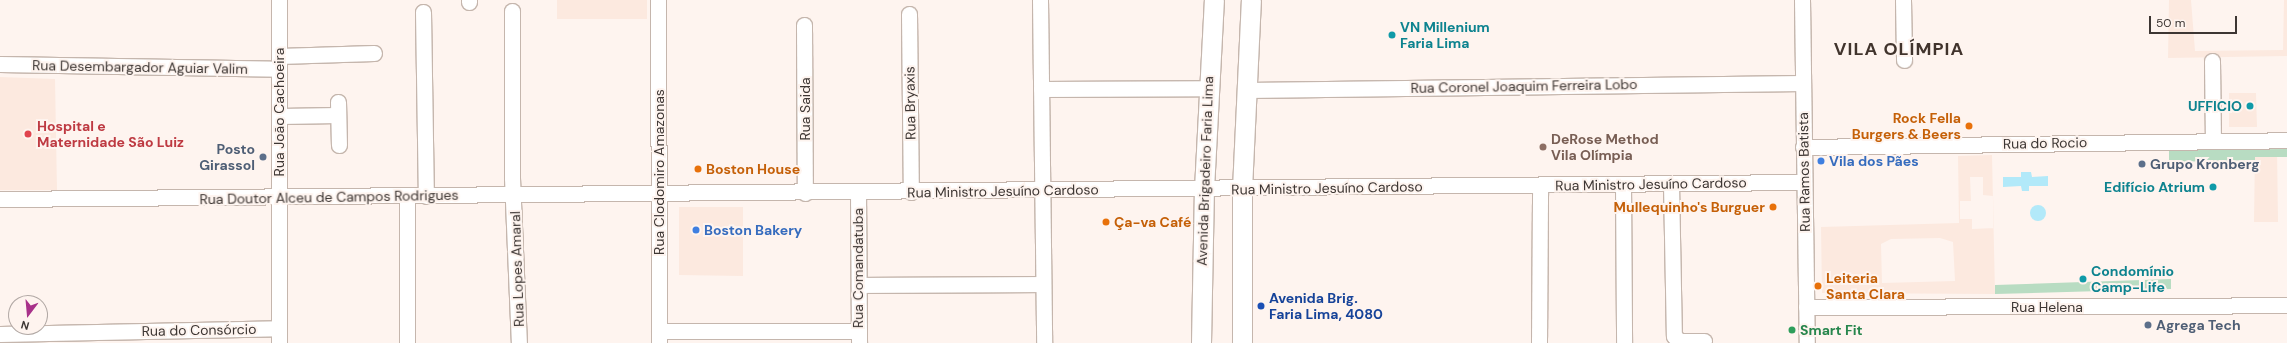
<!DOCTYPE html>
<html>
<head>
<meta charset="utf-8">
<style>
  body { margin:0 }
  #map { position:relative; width:2287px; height:343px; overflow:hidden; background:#fef4ef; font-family:"DM Sans",sans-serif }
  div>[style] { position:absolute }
  .built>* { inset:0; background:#fce9df }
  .green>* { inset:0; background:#b8dcc2 }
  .water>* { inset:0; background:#b2e9f9 }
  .round { border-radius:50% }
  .roads { filter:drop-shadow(1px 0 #c5b6ad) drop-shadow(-1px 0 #c5b6ad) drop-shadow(0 1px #c5b6ad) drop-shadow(0 -1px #c5b6ad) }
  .minor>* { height:15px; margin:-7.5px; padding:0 7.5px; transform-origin:7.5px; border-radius:7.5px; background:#fff }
  .major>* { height:19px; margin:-9.5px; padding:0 9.5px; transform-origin:9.5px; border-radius:9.5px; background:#fff }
  .dots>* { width:11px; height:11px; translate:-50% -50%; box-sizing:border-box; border:2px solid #fef4ef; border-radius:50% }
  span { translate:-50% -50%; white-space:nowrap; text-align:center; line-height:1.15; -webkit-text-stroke:4px #fef4ef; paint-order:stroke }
  .culture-label { font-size:14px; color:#0d838f; font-weight:700 }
  .left { translate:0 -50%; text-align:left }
  .right { translate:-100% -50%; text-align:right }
  .street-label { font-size:14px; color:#3d3633 }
  .food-label { font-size:14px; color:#c56008; font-weight:700 }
  .health-label { font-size:14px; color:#be3a42; font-weight:700 }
  .education-label { font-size:14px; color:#785e54; font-weight:700 }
  .service-label { font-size:14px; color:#4e5e75; font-weight:700 }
  .shop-label { font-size:14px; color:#366cbe; font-weight:700 }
  .transit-label { font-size:14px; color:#164399; font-weight:700 }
  .leisure-label { font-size:14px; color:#27864d; font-weight:700 }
  .district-label { font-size:18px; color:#41342d; font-weight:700; letter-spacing:1px }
  .north { position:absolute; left:8px; top:295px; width:40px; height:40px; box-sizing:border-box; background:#fef4ef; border:1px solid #b1a8a4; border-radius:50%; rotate:196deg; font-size:11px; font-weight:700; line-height:16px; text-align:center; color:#3d3633 }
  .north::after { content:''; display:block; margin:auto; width:14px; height:18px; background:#a8328a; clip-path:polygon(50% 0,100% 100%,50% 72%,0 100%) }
  .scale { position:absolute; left:2149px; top:16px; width:88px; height:18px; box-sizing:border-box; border:2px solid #3d3633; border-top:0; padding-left:5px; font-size:12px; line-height:14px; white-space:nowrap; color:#3d3633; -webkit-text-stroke:3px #fef4ef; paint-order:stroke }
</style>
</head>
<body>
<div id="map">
  <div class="built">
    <div style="clip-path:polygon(557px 0,647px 0,647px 19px,557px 19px)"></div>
    <div style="clip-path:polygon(2169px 0,2191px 0,2195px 51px,2283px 50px,2284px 0,2287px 0,2287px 56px,2168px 58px)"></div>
    <div style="clip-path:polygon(0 77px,55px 79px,57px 190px,0 190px)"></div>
    <div style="clip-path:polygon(2229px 93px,2256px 93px,2257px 127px,2229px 127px)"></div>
    <div style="clip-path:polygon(2277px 149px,2278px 222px,2254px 222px,2255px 150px)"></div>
    <div style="clip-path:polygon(evenodd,1992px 155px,1995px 294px,1822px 293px,1821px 227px,1959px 223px,1958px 156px,1992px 155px,1970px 177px,1983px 177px,1983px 195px,1993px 196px,1994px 228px,1972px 229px,1972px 219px,1960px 219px,1960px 201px,1971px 201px,1970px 177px,1992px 155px,1940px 238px,1953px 242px,1955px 281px,1882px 283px,1881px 244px,1891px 239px,1940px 238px)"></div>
    <div style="clip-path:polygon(679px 207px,743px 207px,743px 276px,679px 275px)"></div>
  </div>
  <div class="green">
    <div style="clip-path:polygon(2287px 149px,2287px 157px,2255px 157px,2255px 160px,2169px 162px,2169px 150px)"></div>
    <div style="clip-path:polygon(2171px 279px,2171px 289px,1995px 294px,1995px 285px)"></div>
  </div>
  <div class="water">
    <div style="clip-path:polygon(2021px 172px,2031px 172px,2032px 177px,2048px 176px,2048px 186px,2029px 186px,2029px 191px,2022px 191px,2021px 186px,2003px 187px,2003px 177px,2021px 177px)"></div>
    <div class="round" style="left:2030px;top:205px;width:16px;height:16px"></div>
  </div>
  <div class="roads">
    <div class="minor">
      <div style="left:279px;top:0;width:343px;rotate:90deg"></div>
      <div style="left:469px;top:0;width:2px;rotate:90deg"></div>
      <div style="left:658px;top:0;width:343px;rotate:89.8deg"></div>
      <div style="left:1040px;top:0;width:343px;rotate:89.3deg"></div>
      <div style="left:1802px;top:0;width:343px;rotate:89.2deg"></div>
      <div style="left:1903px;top:0;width:60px;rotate:89deg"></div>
      <div style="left:512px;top:11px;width:167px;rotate:90deg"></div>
      <div style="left:512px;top:178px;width:165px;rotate:87.6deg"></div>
      <div style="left:423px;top:12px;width:184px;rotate:89.1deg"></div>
      <div style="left:909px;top:14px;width:178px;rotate:89.4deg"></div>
      <div style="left:804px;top:25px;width:168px;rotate:89.7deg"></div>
      <div style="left:279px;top:56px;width:95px;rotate:-1.8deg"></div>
      <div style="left:2212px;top:61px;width:80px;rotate:89.3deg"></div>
      <div style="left:0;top:64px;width:279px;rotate:1deg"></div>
      <div style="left:1041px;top:89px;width:167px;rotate:-0.3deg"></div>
      <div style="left:1246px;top:90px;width:557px;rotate:-0.72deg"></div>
      <div style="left:338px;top:102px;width:43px;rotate:88.7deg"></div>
      <div style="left:280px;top:116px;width:58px;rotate:-1deg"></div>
      <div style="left:1803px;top:147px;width:484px;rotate:-0.8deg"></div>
      <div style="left:1671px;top:184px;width:152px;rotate:88.9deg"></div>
      <div style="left:1674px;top:336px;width:8px;rotate:40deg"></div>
      <div style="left:1680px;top:341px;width:24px"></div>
      <div style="left:1623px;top:185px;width:158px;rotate:89.6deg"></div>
      <div style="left:858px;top:192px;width:151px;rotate:89.6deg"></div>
      <div style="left:407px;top:196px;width:147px;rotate:90deg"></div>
      <div style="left:0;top:199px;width:1804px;rotate:-0.54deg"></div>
      <div style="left:860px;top:285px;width:182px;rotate:-0.3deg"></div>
      <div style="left:1806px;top:307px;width:481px;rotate:-0.2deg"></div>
      <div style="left:659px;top:331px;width:200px"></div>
      <div style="left:0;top:334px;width:279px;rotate:-1.2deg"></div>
      <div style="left:1539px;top:343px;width:158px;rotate:-89.6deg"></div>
    </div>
    <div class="major">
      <div style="left:1201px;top:343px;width:154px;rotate:-88.9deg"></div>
      <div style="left:1204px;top:189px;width:189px;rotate:-87deg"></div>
      <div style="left:1242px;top:343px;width:154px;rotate:-90deg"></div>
      <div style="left:1242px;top:189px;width:189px;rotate:-87.3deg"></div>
    </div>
  </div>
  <div class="dots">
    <div style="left:1392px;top:35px;background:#0f9aa8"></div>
    <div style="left:2250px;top:106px;background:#0f9aa8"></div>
    <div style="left:1969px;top:126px;background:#e8710a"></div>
    <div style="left:28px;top:134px;background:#e0444e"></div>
    <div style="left:1543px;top:147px;background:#8d6e63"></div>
    <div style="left:263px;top:157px;background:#5c6f8a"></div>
    <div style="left:1821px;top:161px;background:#3f7fe0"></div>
    <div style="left:2142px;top:164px;background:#5c6f8a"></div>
    <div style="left:698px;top:169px;background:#e8710a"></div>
    <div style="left:2213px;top:187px;background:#0f9aa8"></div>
    <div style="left:1773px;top:207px;background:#e8710a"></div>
    <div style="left:1106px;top:222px;background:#e8710a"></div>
    <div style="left:696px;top:230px;background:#3f7fe0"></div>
    <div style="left:2083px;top:279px;background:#0f9aa8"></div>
    <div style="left:1818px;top:286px;background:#e8710a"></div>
    <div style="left:1261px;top:306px;background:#1a4fb4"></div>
    <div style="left:2148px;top:325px;background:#5c6f8a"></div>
    <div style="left:1792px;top:330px;background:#2e9e5b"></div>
  </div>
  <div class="culture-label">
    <span class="left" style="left:1400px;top:35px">VN Millenium<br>Faria Lima</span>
    <span class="right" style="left:2242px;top:106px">UFFICIO</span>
    <span class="right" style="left:2205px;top:187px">Edifício Atrium</span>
    <span class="left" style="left:2091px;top:279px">Condomínio<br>Camp-Life</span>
  </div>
  <div class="street-label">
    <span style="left:140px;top:67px;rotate:1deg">Rua Desembargador Aguiar Valim</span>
    <span style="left:1524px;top:86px;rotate:-1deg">Rua Coronel Joaquim Ferreira Lobo</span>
    <span style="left:910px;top:103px;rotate:-91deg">Rua Bryaxis</span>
    <span style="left:805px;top:109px;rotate:-90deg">Rua Saida</span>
    <span style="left:279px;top:112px;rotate:-90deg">Rua João Cachoeira</span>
    <span style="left:2045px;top:143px;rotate:-1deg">Rua do Rocio</span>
    <span style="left:1205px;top:171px;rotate:-88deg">Avenida Brigadeiro Faria Lima</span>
    <span style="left:659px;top:172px;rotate:-90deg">Rua Clodomiro Amazonas</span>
    <span style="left:1804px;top:172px;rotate:-91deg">Rua Ramos Batista</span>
    <span style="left:1651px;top:184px;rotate:-1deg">Rua Ministro Jesuíno Cardoso</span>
    <span style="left:1327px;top:188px;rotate:-1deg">Rua Ministro Jesuíno Cardoso</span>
    <span style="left:1003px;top:191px;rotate:-1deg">Rua Ministro Jesuíno Cardoso</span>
    <span style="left:329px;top:197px;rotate:-1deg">Rua Doutor Alceu de Campos Rodrigues</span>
    <span style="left:858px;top:268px;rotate:-90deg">Rua Comandatuba</span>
    <span style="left:517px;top:269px;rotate:-92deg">Rua Lopes Amaral</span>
    <span style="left:2047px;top:307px">Rua Helena</span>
    <span style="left:199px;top:330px;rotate:-1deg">Rua do Consórcio</span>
  </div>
  <div class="food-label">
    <span class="right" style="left:1961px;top:126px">Rock Fella<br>Burgers &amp; Beers</span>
    <span class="left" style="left:706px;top:169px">Boston House</span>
    <span class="right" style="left:1765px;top:207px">Mullequinho's Burguer</span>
    <span class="left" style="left:1114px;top:222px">Ça-va Café</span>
    <span class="left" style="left:1826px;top:286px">Leiteria<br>Santa Clara</span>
  </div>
  <div class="health-label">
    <span class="left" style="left:37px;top:134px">Hospital e<br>Maternidade São Luiz</span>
  </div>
  <div class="education-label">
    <span class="left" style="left:1551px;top:147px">DeRose Method<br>Vila Olímpia</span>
  </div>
  <div class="service-label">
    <span class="right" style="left:255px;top:157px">Posto<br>Girassol</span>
    <span class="left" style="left:2150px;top:164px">Grupo Kronberg</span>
    <span class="left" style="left:2156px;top:325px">Agrega Tech</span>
  </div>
  <div class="shop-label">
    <span class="left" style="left:1829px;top:161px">Vila dos Pães</span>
    <span class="left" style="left:704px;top:230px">Boston Bakery</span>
  </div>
  <div class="transit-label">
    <span class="left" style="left:1269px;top:306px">Avenida Brig.<br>Faria Lima, 4080</span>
  </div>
  <div class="leisure-label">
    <span class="left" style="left:1800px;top:330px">Smart Fit</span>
  </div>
  <div class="district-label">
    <span style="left:1899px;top:49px">VILA OLÍMPIA</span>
  </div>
  <div class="north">N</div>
  <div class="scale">50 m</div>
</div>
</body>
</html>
